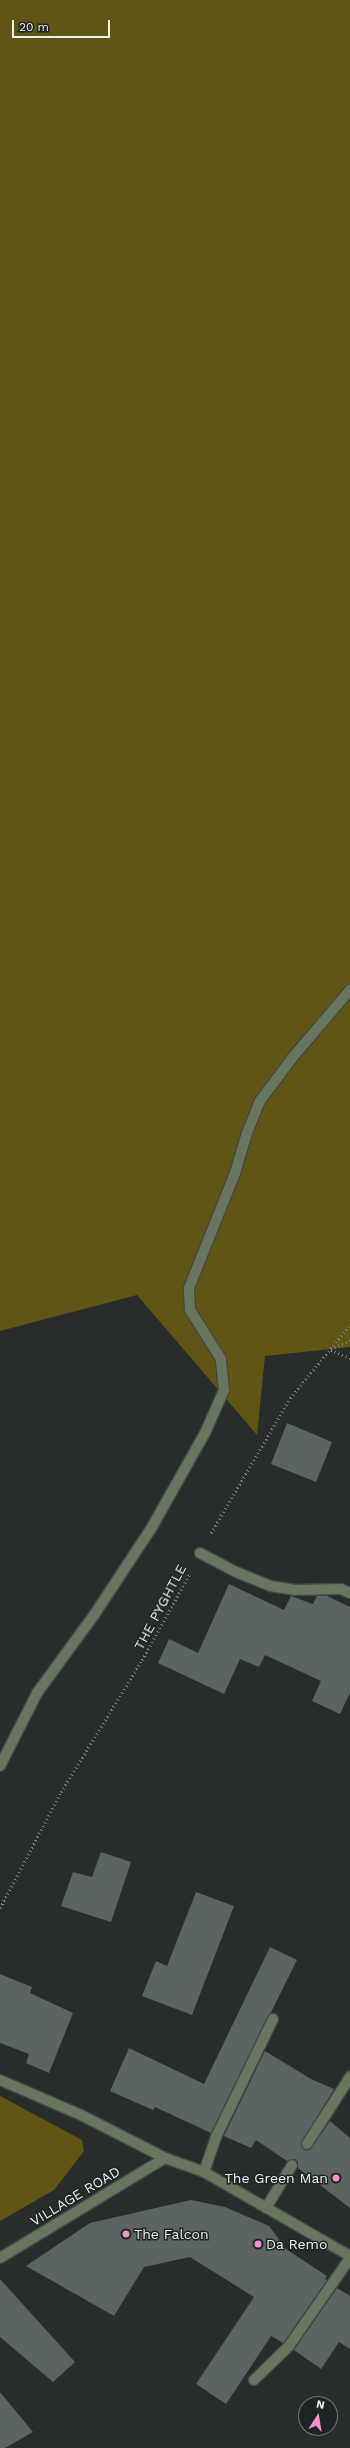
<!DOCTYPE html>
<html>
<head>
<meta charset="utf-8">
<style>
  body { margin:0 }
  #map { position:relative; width:350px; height:2448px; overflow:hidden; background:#282d2b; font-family:"Work Sans",sans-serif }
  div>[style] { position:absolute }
  .green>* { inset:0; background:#615515 }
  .building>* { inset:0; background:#5b6363 }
  .path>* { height:2.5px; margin-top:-1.25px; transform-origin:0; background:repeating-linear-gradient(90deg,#7f8482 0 1px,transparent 0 4px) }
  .roads { filter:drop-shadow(1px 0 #444846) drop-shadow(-1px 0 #444846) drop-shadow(0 1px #444846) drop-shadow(0 -1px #444846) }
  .lane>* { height:10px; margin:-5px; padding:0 5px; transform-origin:5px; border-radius:5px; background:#68765f }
  .street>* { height:10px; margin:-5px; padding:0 5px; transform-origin:5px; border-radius:5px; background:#68765f }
  .dots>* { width:11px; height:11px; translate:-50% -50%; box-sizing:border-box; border:2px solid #1e2421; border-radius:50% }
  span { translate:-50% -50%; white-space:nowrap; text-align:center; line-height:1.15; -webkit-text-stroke:3px #1e2421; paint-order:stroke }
  .street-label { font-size:14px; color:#edf1ef }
  .poi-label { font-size:14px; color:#edf1ef }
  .right { translate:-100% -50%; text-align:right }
  .left { translate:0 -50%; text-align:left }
  .north { position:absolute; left:298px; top:2396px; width:40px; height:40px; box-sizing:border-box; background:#1e2421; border:1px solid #717673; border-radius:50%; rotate:12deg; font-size:11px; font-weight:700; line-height:16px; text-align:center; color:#edf1ef }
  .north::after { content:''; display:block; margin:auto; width:14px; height:18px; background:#f690d1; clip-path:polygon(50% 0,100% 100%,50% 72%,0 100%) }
  .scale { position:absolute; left:12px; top:20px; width:98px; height:18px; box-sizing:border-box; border:2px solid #edf1ef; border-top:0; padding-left:5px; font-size:12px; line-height:14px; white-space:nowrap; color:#edf1ef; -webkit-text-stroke:3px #1e2421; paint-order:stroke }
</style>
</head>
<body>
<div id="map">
  <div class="green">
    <div style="clip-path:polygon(0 0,350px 0,350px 1347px,265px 1356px,257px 1435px,137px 1295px,0 1331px)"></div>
    <div style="clip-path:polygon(0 2096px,82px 2140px,84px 2151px,54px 2190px,0 2221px)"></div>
  </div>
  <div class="building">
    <div style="clip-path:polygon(287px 1423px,332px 1442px,316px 1482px,271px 1464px)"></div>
    <div style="clip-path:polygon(229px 1584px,284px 1610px,291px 1596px,313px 1604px,317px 1596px,327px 1596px,350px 1607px,350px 1693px,340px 1714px,312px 1701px,321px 1681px,265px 1655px,259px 1667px,240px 1659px,224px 1694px,158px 1663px,169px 1639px,198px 1653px)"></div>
    <div style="clip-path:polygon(101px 1852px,131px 1862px,111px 1922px,61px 1906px,73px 1872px,92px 1877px)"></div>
    <div style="clip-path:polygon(196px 1892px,234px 1906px,192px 2015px,142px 1996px,156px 1961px,167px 1966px)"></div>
    <div style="clip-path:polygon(270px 1947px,297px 1960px,211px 2133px,155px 2107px,153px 2110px,110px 2091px,129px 2048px,204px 2084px)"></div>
    <div style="clip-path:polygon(0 1974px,32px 1987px,30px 1993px,73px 2013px,49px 2073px,26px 2063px,29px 2054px,0 2043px)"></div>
    <div style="clip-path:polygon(265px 2051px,311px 2079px,334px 2089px,301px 2144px,304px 2150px,310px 2150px,330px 2121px,350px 2138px,350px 2208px,298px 2168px,298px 2162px,295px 2159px,287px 2161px,256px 2140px,251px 2148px,224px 2136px)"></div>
    <div style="clip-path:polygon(191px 2200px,225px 2207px,269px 2226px,286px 2249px,327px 2276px,325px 2279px,327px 2280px,284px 2342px,283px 2343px,271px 2336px,226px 2404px,196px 2384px,254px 2297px,190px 2257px,144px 2267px,114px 2316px,26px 2266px,90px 2223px)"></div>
    <div style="clip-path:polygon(0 2279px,75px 2362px,53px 2382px,0 2337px)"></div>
    <div style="clip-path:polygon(337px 2288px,350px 2296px,350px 2349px,339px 2342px,321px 2369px,294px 2350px)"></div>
    <div style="clip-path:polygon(0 2392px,33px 2432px,5px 2448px,0 2448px)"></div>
  </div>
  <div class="path">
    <div style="left:331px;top:1349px;width:21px;rotate:-25deg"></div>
    <div style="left:331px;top:1350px;width:21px;rotate:23deg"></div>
    <div style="left:211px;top:1533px;width:156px;rotate:-59.7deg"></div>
    <div style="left:290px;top:1398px;width:94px;rotate:-50.6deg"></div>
    <div style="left:0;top:1908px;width:131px;rotate:-62.3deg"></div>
    <div style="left:61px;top:1792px;width:155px;rotate:-58.5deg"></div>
    <div style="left:142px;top:1660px;width:99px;rotate:-61.1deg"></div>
  </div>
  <div class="roads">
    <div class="lane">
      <div style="left:200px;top:1553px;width:41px;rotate:27.8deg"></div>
      <div style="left:236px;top:1572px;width:37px;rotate:22deg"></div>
      <div style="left:270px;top:1586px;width:24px;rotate:9deg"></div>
      <div style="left:294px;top:1590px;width:47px;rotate:-1.2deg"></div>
      <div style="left:341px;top:1589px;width:10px;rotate:24deg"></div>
      <div style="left:0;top:1766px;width:82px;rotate:-63.1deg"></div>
      <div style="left:37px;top:1693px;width:97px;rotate:-53.8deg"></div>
      <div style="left:94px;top:1615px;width:105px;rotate:-56.6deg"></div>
      <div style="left:152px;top:1527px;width:110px;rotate:-60.6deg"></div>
      <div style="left:206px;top:1431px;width:45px;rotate:-66.3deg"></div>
      <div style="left:224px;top:1390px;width:31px;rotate:-96deg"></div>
      <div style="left:221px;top:1359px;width:58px;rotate:-122.3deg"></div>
      <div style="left:190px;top:1310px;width:22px;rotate:-93deg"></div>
      <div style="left:189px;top:1288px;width:124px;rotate:-68.2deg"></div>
      <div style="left:235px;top:1173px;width:42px;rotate:-73.3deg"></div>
      <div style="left:247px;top:1133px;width:35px;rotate:-68deg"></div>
      <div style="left:260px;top:1101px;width:55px;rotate:-53.1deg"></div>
      <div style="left:293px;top:1057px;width:88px;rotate:-49.6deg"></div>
      <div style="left:307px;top:2144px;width:80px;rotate:-57.3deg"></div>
      <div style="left:204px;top:2172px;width:37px;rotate:-71deg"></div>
      <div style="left:216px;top:2137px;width:131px;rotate:-64.2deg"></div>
      <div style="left:266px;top:2208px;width:50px;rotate:-58.8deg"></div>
      <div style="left:254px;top:2380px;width:49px;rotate:-44.2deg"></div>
      <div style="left:289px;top:2346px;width:107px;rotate:-55.3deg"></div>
    </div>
    <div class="street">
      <div style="left:0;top:2080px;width:88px;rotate:23.4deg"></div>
      <div style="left:81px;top:2115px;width:94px;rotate:27.1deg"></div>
      <div style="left:165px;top:2158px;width:41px;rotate:19.7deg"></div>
      <div style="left:204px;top:2172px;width:168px;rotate:29.9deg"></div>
      <div style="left:0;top:2258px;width:193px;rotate:-31.2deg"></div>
    </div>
  </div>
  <div class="dots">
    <div style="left:336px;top:2178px;background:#f690d1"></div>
    <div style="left:126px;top:2234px;background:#f690d1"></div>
    <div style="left:258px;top:2244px;background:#f690d1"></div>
  </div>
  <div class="street-label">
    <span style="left:160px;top:1607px;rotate:-62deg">THE PYGHTLE</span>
    <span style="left:75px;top:2196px;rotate:-31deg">VILLAGE ROAD</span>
  </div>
  <div class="poi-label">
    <span class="right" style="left:328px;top:2178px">The Green Man</span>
    <span class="left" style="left:134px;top:2234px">The Falcon</span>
    <span class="left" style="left:266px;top:2244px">Da Remo</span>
  </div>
  <div class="north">N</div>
  <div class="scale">20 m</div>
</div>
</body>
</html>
